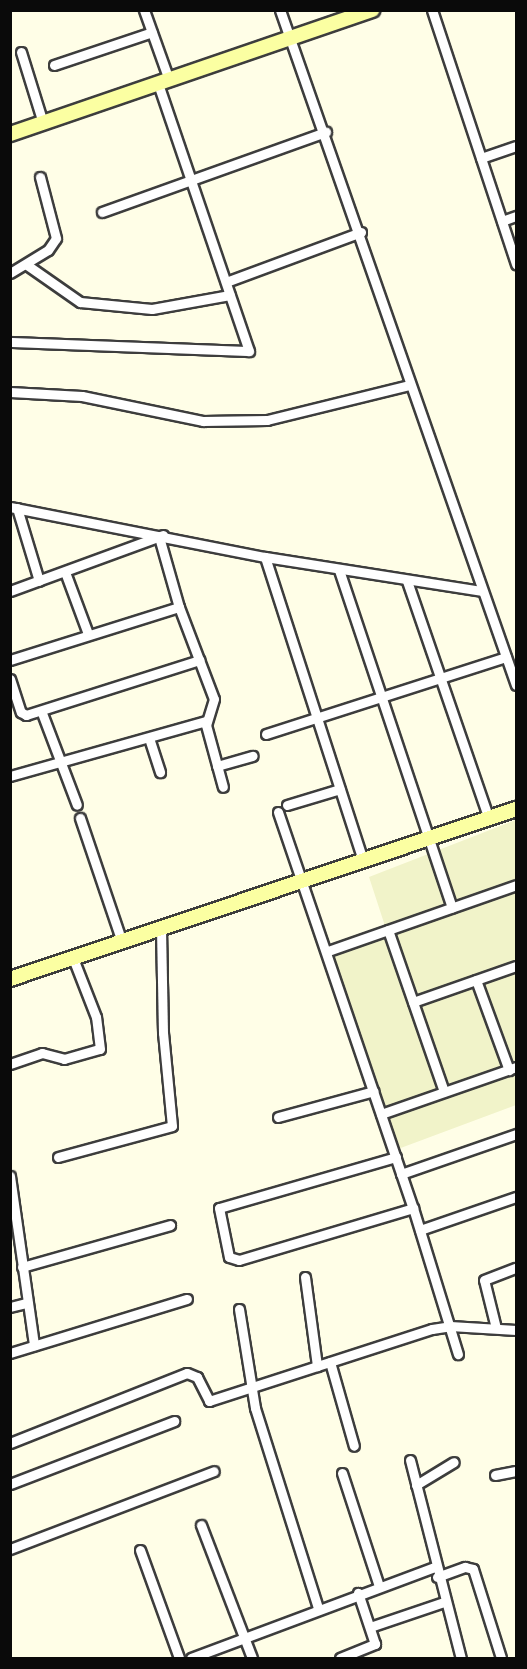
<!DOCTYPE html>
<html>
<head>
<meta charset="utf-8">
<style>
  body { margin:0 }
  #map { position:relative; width:527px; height:1669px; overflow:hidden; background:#fffee7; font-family:Georgia,serif }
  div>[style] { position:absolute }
  .farmland>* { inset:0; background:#f1f3c9 }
  .roads { filter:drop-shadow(2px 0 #3d3d3d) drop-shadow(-2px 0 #3d3d3d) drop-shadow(0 2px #3d3d3d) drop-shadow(0 -2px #3d3d3d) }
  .street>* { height:9px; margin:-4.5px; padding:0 4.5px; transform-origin:4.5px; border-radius:4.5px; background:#fff }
  .secondary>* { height:14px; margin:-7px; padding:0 7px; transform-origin:7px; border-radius:7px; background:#fbffa2 }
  span { translate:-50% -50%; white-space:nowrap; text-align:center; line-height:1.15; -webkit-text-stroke:6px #fff; paint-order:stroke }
  .frame { position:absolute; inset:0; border:12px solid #0a0a0a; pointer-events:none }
</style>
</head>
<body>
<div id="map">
  <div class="farmland">
    <div style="clip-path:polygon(516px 820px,516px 1105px,398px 1149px,326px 950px,385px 926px,369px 877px)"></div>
  </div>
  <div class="roads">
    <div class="street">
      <div style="left:144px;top:10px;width:74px;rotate:70.3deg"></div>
      <div style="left:280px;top:10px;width:715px;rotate:70.73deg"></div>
      <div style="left:432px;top:10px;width:268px;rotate:71.7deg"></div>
      <div style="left:21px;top:52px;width:74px;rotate:72.8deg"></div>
      <div style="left:54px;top:65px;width:103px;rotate:-18.6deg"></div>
      <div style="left:481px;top:158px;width:37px;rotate:-19deg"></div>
      <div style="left:102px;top:212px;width:238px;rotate:-19.7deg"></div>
      <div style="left:502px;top:221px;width:15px;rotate:-20deg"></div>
      <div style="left:27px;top:265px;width:65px;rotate:34.9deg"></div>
      <div style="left:80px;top:302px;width:72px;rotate:5.6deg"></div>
      <div style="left:152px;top:309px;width:79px;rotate:-10.2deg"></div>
      <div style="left:10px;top:273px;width:44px;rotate:-31.2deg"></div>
      <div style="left:48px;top:250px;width:14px;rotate:-56deg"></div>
      <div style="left:56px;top:238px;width:63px;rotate:-104.7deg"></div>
      <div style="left:226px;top:282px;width:144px;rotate:-20.3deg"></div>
      <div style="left:10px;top:342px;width:239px;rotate:2.2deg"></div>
      <div style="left:249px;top:351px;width:282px;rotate:-108.8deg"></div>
      <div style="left:10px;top:392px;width:72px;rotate:3.2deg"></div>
      <div style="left:82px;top:396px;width:124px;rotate:11.7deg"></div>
      <div style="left:203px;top:421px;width:64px;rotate:-0.9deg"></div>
      <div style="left:267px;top:420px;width:147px;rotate:-13.8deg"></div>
      <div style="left:10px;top:507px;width:260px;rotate:11.1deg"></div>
      <div style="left:265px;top:557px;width:219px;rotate:8.9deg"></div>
      <div style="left:17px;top:508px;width:76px;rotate:73.2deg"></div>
      <div style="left:159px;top:537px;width:73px;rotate:74.1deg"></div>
      <div style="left:179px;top:607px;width:98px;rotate:69.2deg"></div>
      <div style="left:214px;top:699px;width:27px;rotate:107deg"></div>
      <div style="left:206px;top:725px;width:64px;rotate:74.7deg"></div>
      <div style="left:265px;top:557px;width:319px;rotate:72.1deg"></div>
      <div style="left:339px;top:570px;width:356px;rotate:71.5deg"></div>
      <div style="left:65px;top:572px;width:66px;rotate:69.6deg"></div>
      <div style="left:407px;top:581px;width:252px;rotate:71deg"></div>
      <div style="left:10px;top:591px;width:163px;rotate:-20.1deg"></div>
      <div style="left:10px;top:660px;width:177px;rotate:-17.4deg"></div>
      <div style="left:10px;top:679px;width:35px;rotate:72deg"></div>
      <div style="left:21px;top:712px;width:6px;rotate:31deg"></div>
      <div style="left:26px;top:715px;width:182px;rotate:-17.6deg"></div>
      <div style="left:42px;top:713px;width:98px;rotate:69.2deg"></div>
      <div style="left:266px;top:734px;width:252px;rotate:-17.8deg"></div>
      <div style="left:149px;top:738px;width:36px;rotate:72deg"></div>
      <div style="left:217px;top:766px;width:37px;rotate:-16deg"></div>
      <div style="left:10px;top:776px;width:204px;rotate:-15.7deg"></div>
      <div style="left:287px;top:805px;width:55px;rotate:-16.8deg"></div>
      <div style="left:278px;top:812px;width:418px;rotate:71.2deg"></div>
      <div style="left:413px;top:1208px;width:153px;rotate:72.9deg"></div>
      <div style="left:80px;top:818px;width:131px;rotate:71.3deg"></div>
      <div style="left:388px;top:930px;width:171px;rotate:70.9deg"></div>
      <div style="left:328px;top:951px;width:199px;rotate:-19.3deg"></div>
      <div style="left:476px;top:980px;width:96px;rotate:69.9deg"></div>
      <div style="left:413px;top:1002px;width:109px;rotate:-19.3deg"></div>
      <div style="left:10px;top:1064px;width:34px;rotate:-19deg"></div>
      <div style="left:42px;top:1053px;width:23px;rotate:15deg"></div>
      <div style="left:64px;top:1059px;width:37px;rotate:-16deg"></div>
      <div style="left:100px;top:1049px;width:32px;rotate:-97deg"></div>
      <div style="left:96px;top:1017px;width:63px;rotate:-111.3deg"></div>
      <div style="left:381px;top:1114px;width:143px;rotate:-19.2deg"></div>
      <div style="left:278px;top:1117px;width:99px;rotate:-15.2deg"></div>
      <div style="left:58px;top:1157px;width:118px;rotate:-15.2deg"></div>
      <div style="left:172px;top:1126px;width:93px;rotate:-95.5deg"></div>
      <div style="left:163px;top:1033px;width:105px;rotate:-91.1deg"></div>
      <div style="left:396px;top:1157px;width:184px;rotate:163.9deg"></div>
      <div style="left:219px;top:1208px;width:50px;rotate:78.5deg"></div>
      <div style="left:229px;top:1257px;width:10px;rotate:17deg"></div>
      <div style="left:239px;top:1260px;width:182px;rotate:-16.6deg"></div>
      <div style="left:401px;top:1174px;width:122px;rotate:-19.2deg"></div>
      <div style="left:10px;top:1176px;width:171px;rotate:81.9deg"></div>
      <div style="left:420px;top:1230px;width:102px;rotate:-19deg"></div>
      <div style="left:22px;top:1267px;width:154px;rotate:-15.8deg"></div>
      <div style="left:305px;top:1277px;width:90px;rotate:82.3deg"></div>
      <div style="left:10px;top:1307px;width:16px;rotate:-14deg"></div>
      <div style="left:239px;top:1309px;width:100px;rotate:80.8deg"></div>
      <div style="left:255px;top:1408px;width:210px;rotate:72.5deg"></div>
      <div style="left:496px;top:1328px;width:49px;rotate:-104deg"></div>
      <div style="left:484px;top:1280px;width:34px;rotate:-21deg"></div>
      <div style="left:10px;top:1353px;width:185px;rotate:-17deg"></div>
      <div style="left:330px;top:1362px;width:87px;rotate:74.1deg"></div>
      <div style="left:10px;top:1443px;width:190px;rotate:-21.6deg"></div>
      <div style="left:187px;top:1373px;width:11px;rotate:22deg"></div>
      <div style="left:197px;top:1377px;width:27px;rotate:63deg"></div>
      <div style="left:209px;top:1401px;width:234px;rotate:-17.9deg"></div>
      <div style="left:432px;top:1329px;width:18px;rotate:-9deg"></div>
      <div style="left:450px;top:1326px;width:66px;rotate:3.5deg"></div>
      <div style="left:410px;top:1460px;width:204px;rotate:75.6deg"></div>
      <div style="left:342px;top:1473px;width:119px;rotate:71.9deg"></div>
      <div style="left:495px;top:1475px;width:21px;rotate:-11deg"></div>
      <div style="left:10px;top:1484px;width:176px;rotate:-21deg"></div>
      <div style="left:416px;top:1485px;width:44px;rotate:-31.2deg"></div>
      <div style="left:201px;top:1525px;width:142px;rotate:69deg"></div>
      <div style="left:10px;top:1549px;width:218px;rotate:-20.9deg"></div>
      <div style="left:140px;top:1550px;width:115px;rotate:70.1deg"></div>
      <div style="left:437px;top:1577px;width:30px;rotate:-20deg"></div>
      <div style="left:465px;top:1567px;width:8px;rotate:14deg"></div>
      <div style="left:473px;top:1569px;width:93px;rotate:72.5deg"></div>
      <div style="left:370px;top:1627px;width:78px;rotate:-18.7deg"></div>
      <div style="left:191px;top:1658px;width:260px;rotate:-20.5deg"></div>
      <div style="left:340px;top:1658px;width:38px;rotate:-22deg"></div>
      <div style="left:375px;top:1644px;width:54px;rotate:-108.4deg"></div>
    </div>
    <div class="secondary">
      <div style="left:10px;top:134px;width:383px;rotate:-18.9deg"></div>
      <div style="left:10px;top:979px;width:534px;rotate:-18.57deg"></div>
    </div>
  </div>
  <div class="frame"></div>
</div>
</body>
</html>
